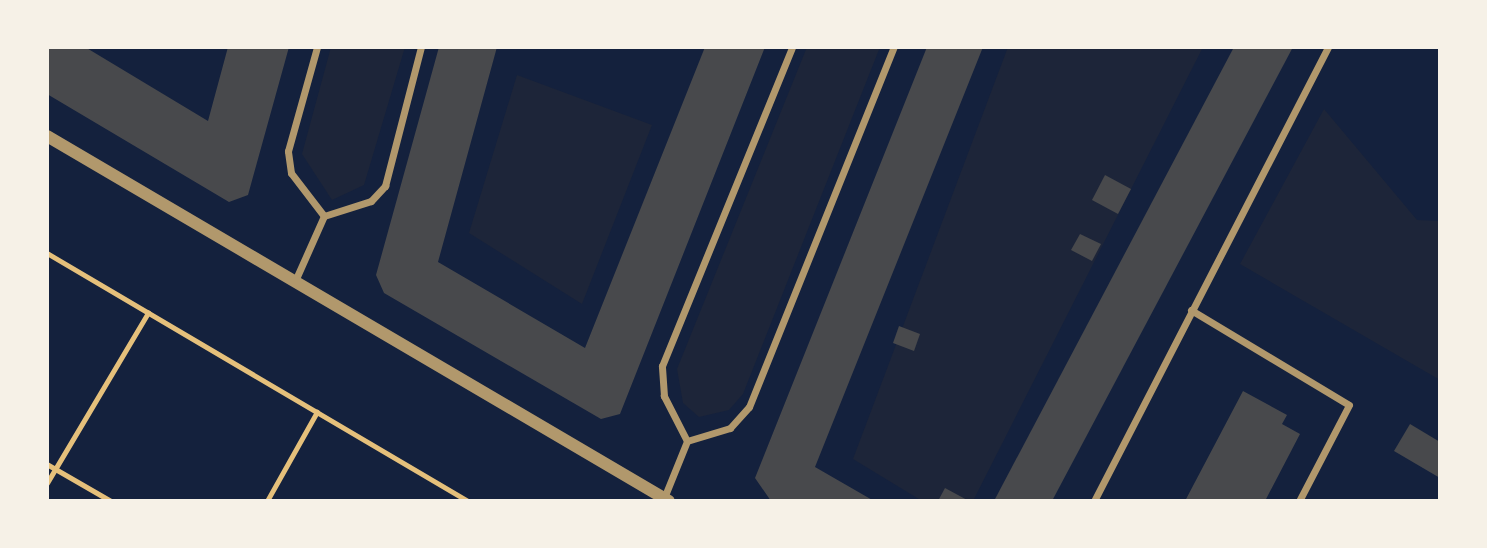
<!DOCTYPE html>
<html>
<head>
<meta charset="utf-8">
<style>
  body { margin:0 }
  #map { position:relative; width:1487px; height:548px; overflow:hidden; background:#14213d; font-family:Barlow,sans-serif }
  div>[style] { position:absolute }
  .green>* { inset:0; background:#1d2539 }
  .building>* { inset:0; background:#48494c }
  .path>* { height:4.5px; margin:-2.25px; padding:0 2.25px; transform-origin:2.25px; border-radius:2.25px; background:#e5c07b }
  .minor>* { height:7px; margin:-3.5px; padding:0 3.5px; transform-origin:3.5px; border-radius:3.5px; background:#b1986c }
  .tertiary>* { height:12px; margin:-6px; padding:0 6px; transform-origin:6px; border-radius:6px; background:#b1986c }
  span { translate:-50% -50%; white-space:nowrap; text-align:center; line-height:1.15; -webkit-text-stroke:6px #f6f1e7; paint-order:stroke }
  .frame { position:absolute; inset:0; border:49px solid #f6f1e7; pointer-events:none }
</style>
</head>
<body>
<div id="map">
  <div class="green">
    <div style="clip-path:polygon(331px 47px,405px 47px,364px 185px,332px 200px,302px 154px)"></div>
    <div style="clip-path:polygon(807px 47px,880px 47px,743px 394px,729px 410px,699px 417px,683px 403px,677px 369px)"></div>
    <div style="clip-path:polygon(1008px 47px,1203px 47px,973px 501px,922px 501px,853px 459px)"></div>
    <div style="clip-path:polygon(517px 75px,652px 125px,582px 304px,469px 233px)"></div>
    <div style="clip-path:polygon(1324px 109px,1417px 220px,1440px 221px,1440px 380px,1240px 264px)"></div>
  </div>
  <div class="building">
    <div style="clip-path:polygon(47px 47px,85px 47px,208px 121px,228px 47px,289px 47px,248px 195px,229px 202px,47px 94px)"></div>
    <div style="clip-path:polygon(439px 47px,497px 47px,438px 262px,585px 348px,705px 47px,765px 47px,620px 414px,601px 419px,384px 293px,376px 275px)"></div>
    <div style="clip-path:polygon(927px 47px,983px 47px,815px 467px,874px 501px,771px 501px,755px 478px)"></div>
    <div style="clip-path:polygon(1234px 47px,1293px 47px,1052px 501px,994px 501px)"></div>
    <div style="clip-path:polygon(1105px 175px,1131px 189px,1118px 214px,1092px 200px)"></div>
    <div style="clip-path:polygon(1080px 234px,1101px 244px,1092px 261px,1071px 250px)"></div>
    <div style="clip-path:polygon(899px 326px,920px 334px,914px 351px,893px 343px)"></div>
    <div style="clip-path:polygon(1243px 391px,1287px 415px,1282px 424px,1300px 434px,1265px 501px,1185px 501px)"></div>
    <div style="clip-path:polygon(1410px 424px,1440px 442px,1440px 478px,1394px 451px)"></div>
    <div style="clip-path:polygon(945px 488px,969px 501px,938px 501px)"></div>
  </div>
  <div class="path">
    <div style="left:47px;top:253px;width:489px;rotate:30.5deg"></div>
    <div style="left:47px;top:464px;width:74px;rotate:30deg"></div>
    <div style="left:47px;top:483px;width:198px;rotate:-59.3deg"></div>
    <div style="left:267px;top:501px;width:102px;rotate:-60.7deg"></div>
  </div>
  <div class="minor">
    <div style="left:324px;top:216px;width:49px;rotate:-17.7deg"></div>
    <div style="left:371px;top:201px;width:21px;rotate:-47deg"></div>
    <div style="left:385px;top:186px;width:144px;rotate:-75.5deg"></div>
    <div style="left:295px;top:281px;width:71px;rotate:-66deg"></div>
    <div style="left:324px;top:216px;width:54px;rotate:-127.5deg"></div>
    <div style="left:291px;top:173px;width:22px;rotate:-98deg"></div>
    <div style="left:288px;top:151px;width:108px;rotate:-74.4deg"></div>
    <div style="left:1191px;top:310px;width:184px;rotate:31deg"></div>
    <div style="left:1349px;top:405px;width:108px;rotate:117.5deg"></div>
    <div style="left:687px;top:441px;width:45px;rotate:-16.8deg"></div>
    <div style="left:730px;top:428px;width:28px;rotate:-48deg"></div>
    <div style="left:749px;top:407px;width:388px;rotate:-68.1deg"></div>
    <div style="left:664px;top:498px;width:61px;rotate:-68deg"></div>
    <div style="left:687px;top:441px;width:51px;rotate:-117.1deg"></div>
    <div style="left:664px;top:396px;width:30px;rotate:-94deg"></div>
    <div style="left:662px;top:366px;width:344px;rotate:-67.8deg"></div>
    <div style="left:1094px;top:501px;width:511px;rotate:-62.73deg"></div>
  </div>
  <div class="tertiary">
    <div style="left:47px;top:136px;width:721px;rotate:30.41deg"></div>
  </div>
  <div class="frame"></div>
</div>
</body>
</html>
